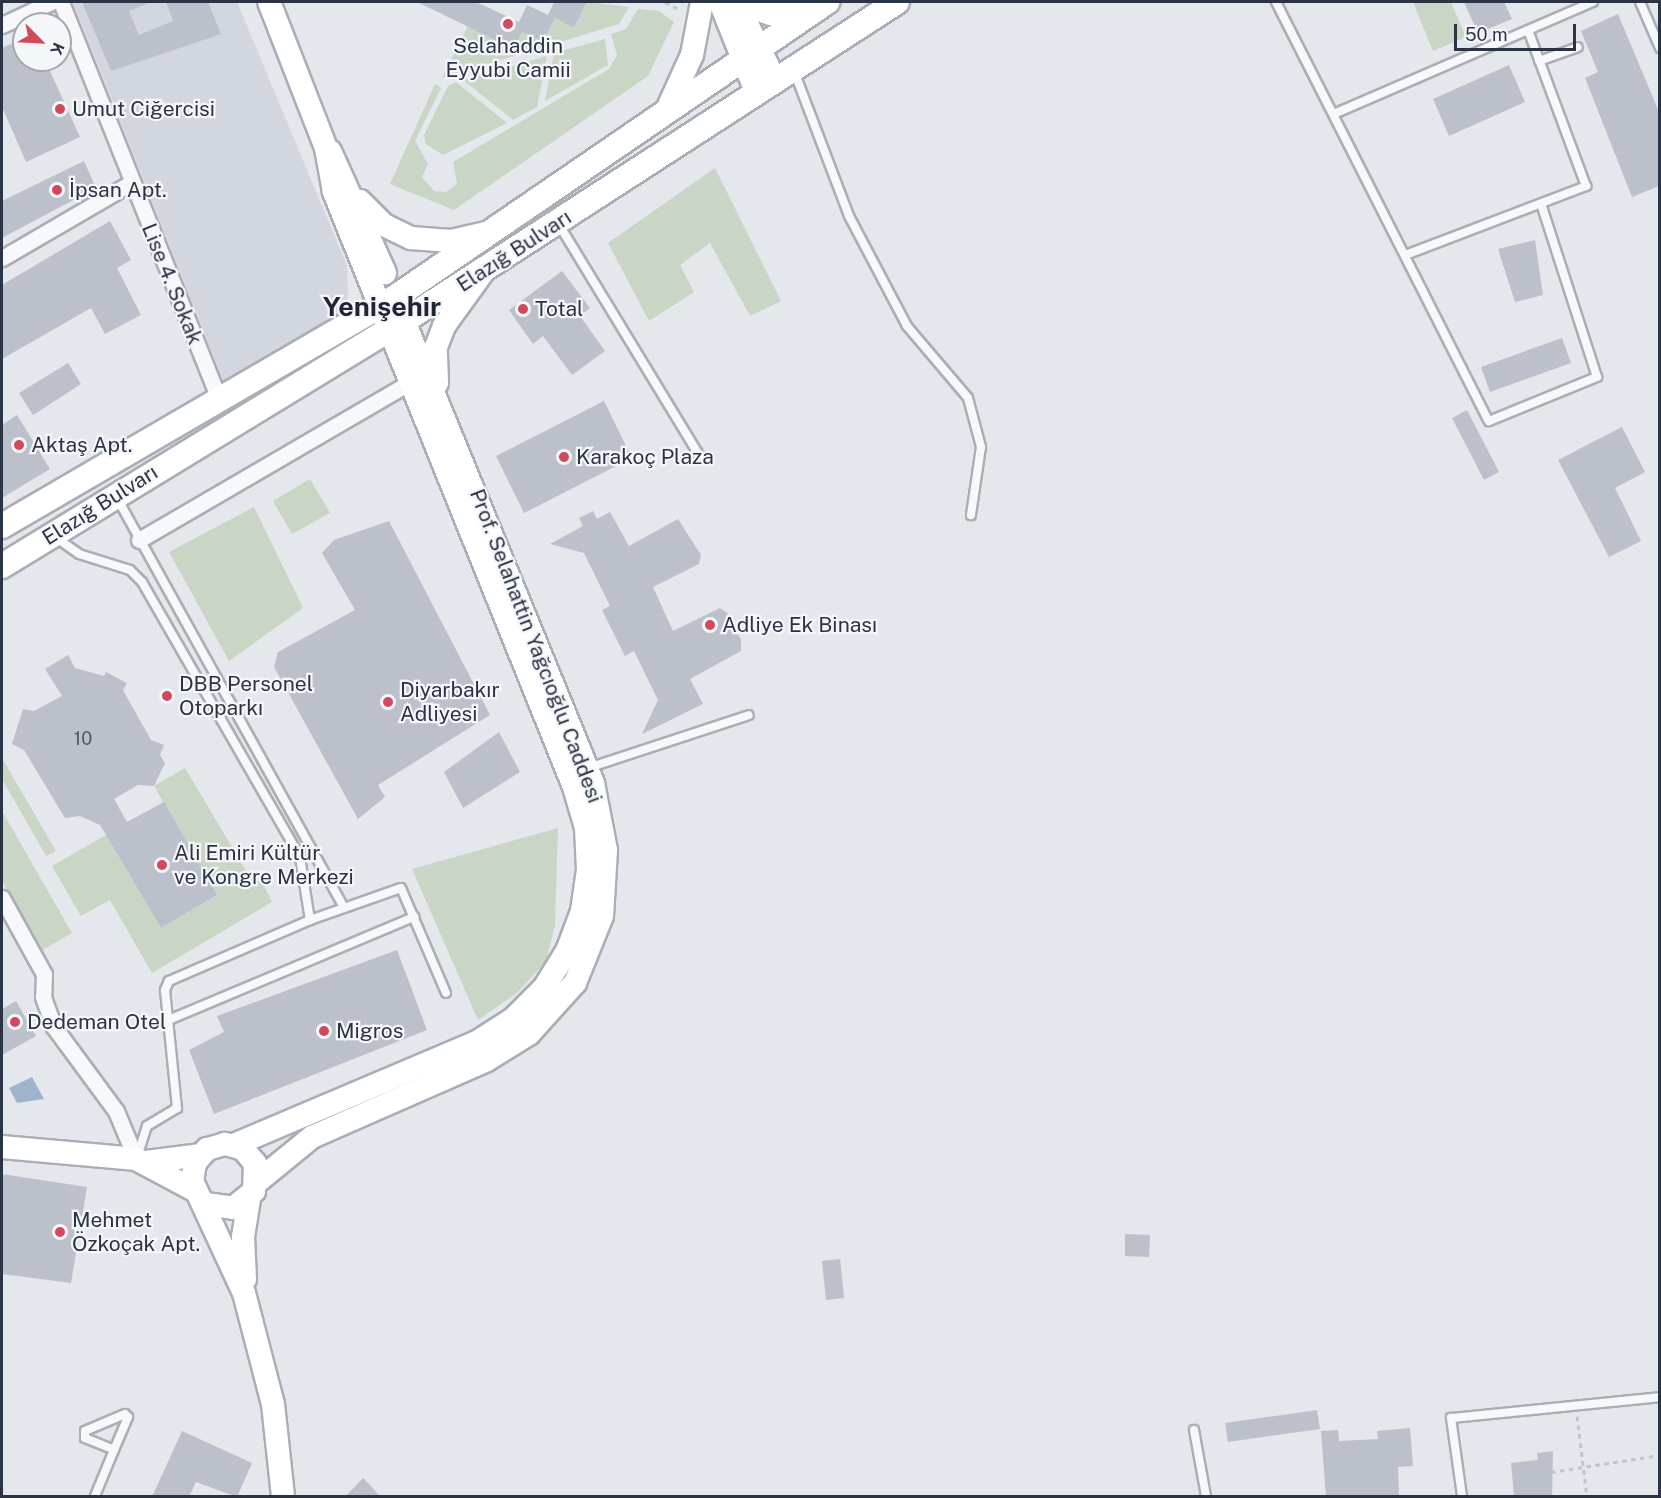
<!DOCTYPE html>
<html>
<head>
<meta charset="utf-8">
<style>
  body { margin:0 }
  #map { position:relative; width:1661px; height:1498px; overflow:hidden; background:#e4e7ec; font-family:"Public Sans",sans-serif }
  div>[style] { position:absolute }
  .built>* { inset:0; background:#d2d6de }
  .green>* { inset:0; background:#c9d6c5 }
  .water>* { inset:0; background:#9fb4cc }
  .building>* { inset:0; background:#bbc0ca }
  .path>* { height:3px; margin-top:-1.5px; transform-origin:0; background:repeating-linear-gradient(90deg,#c2c5cb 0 4.5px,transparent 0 9px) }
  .roads { filter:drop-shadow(2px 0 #a9aeb7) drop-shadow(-2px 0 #a9aeb7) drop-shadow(0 2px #a9aeb7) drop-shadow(0 -2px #a9aeb7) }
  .lane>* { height:8px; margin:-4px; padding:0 4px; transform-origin:4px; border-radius:4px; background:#f7f8fa }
  .street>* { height:15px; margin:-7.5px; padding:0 7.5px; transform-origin:7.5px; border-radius:7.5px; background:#f7f8fa }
  .secondary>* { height:22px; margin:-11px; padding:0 11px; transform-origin:11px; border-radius:11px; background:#fff }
  .primary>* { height:24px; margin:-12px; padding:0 12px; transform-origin:12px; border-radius:12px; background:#fff }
  .dots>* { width:16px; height:16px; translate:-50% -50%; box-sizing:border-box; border:3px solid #f4f6f9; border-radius:50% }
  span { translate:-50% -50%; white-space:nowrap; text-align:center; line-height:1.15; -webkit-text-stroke:4.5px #f4f6f9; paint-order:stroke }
  .number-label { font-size:18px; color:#4f5766 }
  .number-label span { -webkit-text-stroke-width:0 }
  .poi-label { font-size:21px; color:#2b3445 }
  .left { translate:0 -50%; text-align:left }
  .street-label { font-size:21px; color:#2b3445 }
  .district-label { font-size:27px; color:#1d2536; font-weight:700 }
  .frame { position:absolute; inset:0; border:3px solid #2b3445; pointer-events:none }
  .north { position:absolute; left:12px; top:12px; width:60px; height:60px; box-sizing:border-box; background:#f4f6f9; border:2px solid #a4a8b1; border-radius:50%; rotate:114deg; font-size:16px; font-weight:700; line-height:24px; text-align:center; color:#2b3445 }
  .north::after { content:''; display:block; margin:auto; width:21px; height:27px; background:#d1495b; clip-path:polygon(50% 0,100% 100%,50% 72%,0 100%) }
  .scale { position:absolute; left:1454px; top:24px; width:122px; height:27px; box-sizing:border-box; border:3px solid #2b3445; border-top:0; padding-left:8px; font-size:18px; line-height:21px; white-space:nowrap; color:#2b3445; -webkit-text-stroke:4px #f4f6f9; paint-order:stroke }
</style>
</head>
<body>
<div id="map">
  <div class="built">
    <div style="clip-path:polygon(73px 2px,237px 2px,347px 266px,348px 298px,335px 319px,226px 387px)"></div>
  </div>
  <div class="green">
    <div style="clip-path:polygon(587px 2px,629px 7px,619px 24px,442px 78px,468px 26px,514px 49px,522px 32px,543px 42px,555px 18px,574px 28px)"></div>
    <div style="clip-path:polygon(1413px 2px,1451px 2px,1466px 37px,1433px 51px)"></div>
    <div style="clip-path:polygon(638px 9px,659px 11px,674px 22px,648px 76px,454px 210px,390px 184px,435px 84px,441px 88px,415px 141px,428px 164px,422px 177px,434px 191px,446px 192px,457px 184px,453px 162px,609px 69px,617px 55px,611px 34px,626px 29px)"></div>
    <div style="clip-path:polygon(605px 39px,608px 65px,545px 101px,554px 53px)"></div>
    <div style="clip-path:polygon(547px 56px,537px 107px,513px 120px,463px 80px)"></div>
    <div style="clip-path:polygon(456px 82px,507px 123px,443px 155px,426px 144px,424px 135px,448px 86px)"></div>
    <div style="clip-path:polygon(715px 168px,781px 301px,750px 316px,710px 243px,680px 265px,694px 292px,649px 321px,608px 243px)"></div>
    <div style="clip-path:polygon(310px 479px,330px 513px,292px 534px,273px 501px)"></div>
    <div style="clip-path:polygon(254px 507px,303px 608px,229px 661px,169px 552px)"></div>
    <div style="clip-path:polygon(2px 758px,56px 851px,46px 856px,2px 779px)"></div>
    <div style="clip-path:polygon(185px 768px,248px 874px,263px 884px,272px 902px,152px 973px,110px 900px,81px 916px,52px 866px,106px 835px,161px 928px,217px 895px,154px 786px)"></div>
    <div style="clip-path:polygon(2px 811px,72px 933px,41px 951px,2px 881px)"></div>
    <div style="clip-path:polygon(558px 828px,555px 925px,546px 961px,517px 993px,478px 1020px,412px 869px)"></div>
  </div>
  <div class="water">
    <div style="clip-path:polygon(32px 1077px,44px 1099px,17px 1103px,9px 1088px)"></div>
  </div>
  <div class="building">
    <div style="clip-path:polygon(82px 2px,151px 2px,129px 11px,139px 35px,173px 21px,166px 2px,208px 2px,221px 34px,111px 71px)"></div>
    <div style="clip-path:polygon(417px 2px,476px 2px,519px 22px,527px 5px,548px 15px,554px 2px,587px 2px,574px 28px,555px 18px,543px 42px,522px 32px,514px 49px)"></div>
    <div style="clip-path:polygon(1464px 2px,1504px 2px,1512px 19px,1478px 33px)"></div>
    <div style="clip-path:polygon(1618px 14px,1659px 112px,1659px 186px,1632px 197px,1585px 78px,1598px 72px,1581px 31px)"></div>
    <div style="clip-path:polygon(24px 38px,24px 60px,45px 60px,80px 137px,26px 162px,2px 107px,2px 48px)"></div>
    <div style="clip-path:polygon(1509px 65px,1525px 102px,1449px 136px,1433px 99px)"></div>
    <div style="clip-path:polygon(84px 161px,96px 188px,2px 238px,2px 201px)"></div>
    <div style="clip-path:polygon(110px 221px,131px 260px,117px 268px,141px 315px,105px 334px,91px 308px,2px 359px,2px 285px)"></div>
    <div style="clip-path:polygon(1535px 240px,1543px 295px,1515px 302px,1498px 249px)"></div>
    <div style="clip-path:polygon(562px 271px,590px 308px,580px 316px,605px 351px,572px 375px,543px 336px,533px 344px,509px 310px)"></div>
    <div style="clip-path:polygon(1562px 338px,1571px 363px,1490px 392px,1481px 367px)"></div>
    <div style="clip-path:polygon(68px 363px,81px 384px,33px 415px,19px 393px)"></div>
    <div style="clip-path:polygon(604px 401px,632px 458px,524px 513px,496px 456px)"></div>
    <div style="clip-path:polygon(1467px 410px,1499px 472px,1484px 480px,1452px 418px)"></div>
    <div style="clip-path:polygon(17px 415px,50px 469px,2px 498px,2px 425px)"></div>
    <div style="clip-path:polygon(1622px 427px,1645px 472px,1615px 488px,1641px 541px,1609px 557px,1558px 460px)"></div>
    <div style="clip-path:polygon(593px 511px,597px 519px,610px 512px,629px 546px,678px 519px,701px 555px,699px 564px,653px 587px,673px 631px,720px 608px,730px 615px,741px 640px,741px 651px,690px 679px,703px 704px,642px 734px,658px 700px,634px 651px,625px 656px,602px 610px,610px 606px,584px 553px,550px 544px,583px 526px,579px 518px)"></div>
    <div style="clip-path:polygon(389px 521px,490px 715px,378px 785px,385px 797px,358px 819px,274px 667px,278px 652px,355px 610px,322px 553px,334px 540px)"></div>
    <div style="clip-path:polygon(68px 655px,75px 668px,104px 676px,106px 672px,127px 683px,123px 690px,151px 740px,164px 745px,160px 755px,165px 763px,154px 786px,138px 785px,114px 799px,127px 822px,164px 802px,217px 895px,161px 928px,100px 825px,80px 816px,65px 818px,24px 750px,12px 744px,23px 709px,34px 711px,62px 696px,45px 669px)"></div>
    <div style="clip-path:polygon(499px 732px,520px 772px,463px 808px,444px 772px)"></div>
    <div style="clip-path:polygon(397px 950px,427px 1030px,214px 1114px,189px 1050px,224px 1032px,217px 1016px)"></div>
    <div style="clip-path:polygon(16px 1001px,36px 1036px,2px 1055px,2px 1009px)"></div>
    <div style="clip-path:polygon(2px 1174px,87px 1187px,71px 1283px,2px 1274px)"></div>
    <div style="clip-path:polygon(1125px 1234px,1150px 1235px,1149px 1257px,1125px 1256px)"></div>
    <div style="clip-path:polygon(840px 1259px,844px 1298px,826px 1300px,822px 1261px)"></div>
    <div style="clip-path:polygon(1317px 1410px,1320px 1429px,1228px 1442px,1225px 1423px)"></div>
    <div style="clip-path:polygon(1410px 1428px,1413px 1466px,1398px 1467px,1399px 1497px,1326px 1497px,1321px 1431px,1338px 1430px,1339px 1441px,1378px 1439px,1377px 1431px)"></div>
    <div style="clip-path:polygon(182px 1431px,252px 1463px,237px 1497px,196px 1482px,189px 1497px,152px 1497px)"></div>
    <div style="clip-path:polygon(1553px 1451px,1552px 1497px,1514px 1497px,1511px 1463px,1538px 1460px,1537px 1453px)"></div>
    <div style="clip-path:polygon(363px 1478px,381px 1497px,345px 1497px)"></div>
  </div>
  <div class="path">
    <div style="left:665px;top:2px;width:18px;rotate:27deg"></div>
    <div style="left:1577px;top:1416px;width:81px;rotate:82.9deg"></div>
    <div style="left:1551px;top:1472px;width:110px;rotate:-8.9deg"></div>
  </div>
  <div class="roads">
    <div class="lane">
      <div style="left:1276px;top:2px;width:470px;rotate:63.1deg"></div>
      <div style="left:1489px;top:421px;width:117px;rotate:-22.2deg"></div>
      <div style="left:1597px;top:377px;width:182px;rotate:-107.9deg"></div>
      <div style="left:1640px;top:2px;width:50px;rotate:66.5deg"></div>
      <div style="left:1539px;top:61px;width:41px;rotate:-19.7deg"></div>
      <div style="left:794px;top:71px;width:155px;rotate:69.2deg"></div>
      <div style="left:849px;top:216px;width:124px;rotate:62.2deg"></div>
      <div style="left:907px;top:326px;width:94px;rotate:49.7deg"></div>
      <div style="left:968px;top:398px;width:51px;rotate:75.1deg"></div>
      <div style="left:981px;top:447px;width:69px;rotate:98.4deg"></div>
      <div style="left:1336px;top:113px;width:280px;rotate:-23.4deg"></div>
      <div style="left:558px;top:223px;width:277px;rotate:58.7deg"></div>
      <div style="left:1408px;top:254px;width:191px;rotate:-20.9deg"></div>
      <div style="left:1586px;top:186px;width:166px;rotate:-110.4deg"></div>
      <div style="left:117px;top:498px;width:466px;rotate:61deg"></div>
      <div style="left:55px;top:537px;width:29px;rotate:35deg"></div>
      <div style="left:79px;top:554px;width:53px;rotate:17.4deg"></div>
      <div style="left:130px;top:570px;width:17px;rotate:45deg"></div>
      <div style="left:142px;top:582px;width:317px;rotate:60.1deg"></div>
      <div style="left:300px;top:857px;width:64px;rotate:81deg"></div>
      <div style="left:310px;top:920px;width:154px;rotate:156.6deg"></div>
      <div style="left:169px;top:981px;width:10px;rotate:114deg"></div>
      <div style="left:165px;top:990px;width:119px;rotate:84.2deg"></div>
      <div style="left:177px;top:1108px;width:35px;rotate:149deg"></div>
      <div style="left:147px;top:1126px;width:33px;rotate:108deg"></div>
      <div style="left:588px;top:768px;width:169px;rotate:-18.2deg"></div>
      <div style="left:310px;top:920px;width:96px;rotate:-19.4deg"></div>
      <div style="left:401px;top:888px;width:114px;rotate:66.8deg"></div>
      <div style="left:171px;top:1019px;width:264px;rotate:-22.8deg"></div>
      <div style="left:1194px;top:1430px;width:67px;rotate:79.7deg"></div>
      <div style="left:95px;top:1496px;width:50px;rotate:-67.6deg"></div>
      <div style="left:114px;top:1450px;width:36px;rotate:-67deg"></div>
      <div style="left:128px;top:1417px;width:4px;rotate:-135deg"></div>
      <div style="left:125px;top:1414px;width:43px;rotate:157deg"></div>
      <div style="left:85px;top:1431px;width:7px;rotate:90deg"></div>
      <div style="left:85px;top:1438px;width:31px;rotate:22deg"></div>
      <div style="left:1462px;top:1496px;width:79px;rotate:-98deg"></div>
      <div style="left:1451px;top:1418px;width:210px;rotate:-5.7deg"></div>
    </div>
    <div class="street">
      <div style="left:61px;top:2px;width:427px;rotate:68.3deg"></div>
      <div style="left:2px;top:25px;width:54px;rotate:-25.1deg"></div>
      <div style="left:2px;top:258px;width:149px;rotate:-30.2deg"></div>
      <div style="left:139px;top:540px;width:316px;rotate:-30.2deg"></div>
      <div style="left:2px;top:898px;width:87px;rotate:61.1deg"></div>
      <div style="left:44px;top:974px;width:23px;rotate:92deg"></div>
      <div style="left:43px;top:997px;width:32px;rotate:70deg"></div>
      <div style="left:54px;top:1027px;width:104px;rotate:53.6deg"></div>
      <div style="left:116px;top:1111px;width:52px;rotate:67.4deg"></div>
    </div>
    <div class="secondary">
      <div style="left:720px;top:2px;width:99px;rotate:68.1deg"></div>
      <div style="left:736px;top:2px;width:89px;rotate:63.4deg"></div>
      <div style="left:736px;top:2px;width:37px;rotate:19deg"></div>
      <div style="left:771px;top:14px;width:49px;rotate:-14deg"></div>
      <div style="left:666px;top:112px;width:63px;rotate:-65.5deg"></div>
      <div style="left:692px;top:55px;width:54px;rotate:-79.3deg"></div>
      <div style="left:330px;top:151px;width:134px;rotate:65.7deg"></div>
      <div style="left:360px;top:201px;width:34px;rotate:45deg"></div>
      <div style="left:384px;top:225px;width:30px;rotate:26deg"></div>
      <div style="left:411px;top:238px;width:40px;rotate:4.3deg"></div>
      <div style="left:451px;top:241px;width:37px;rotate:-13deg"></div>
      <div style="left:437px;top:383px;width:36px;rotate:-92deg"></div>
      <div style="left:436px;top:347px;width:22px;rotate:-69deg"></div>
      <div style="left:444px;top:326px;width:67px;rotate:-54.2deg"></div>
      <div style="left:234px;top:1145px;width:264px;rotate:-23deg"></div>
      <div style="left:477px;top:1042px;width:43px;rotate:-32.6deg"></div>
      <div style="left:513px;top:1019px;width:44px;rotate:-45deg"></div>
      <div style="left:544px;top:988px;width:44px;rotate:-58.1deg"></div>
      <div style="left:567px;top:951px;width:43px;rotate:-69.4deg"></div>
      <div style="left:582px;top:911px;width:41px;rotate:-81.7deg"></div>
      <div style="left:588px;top:870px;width:42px;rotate:-92.7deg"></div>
      <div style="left:586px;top:828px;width:43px;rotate:-106.3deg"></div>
      <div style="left:574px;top:787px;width:642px;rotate:-111.97deg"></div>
      <div style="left:334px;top:192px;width:45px;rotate:-100.3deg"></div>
      <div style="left:326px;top:148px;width:157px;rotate:-111.3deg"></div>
      <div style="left:2px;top:1147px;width:135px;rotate:5.1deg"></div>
      <div style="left:136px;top:1159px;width:66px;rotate:28.1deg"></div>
      <div style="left:146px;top:1162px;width:54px;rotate:-7.4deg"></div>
      <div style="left:257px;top:1182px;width:71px;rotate:-39.3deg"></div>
      <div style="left:312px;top:1137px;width:191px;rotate:-23.7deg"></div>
      <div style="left:487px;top:1060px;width:49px;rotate:-31.8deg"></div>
      <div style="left:529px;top:1034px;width:69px;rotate:-48deg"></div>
      <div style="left:575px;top:983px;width:72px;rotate:-68.1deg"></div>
      <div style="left:602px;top:916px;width:66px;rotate:-86.5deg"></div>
      <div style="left:606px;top:850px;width:68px;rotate:-101deg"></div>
      <div style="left:593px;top:783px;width:518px;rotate:-112.25deg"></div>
      <div style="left:206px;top:1204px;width:27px;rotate:8deg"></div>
      <div style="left:233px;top:1208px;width:27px;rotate:-39deg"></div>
      <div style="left:254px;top:1191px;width:28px;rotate:-88deg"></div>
      <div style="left:255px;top:1163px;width:18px;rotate:-131deg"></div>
      <div style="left:243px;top:1149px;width:19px;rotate:-164deg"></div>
      <div style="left:225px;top:1144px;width:19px;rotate:164deg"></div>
      <div style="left:207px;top:1149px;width:18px;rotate:131deg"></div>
      <div style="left:195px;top:1163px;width:18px;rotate:99deg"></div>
      <div style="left:192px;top:1181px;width:123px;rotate:65.1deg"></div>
      <div style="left:244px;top:1293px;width:115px;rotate:75.4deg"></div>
      <div style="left:273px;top:1404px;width:93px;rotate:83.8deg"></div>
      <div style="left:245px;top:1279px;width:42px;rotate:-92.7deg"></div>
      <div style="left:243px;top:1237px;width:38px;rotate:-81deg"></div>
    </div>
    <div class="primary">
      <div style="left:2px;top:526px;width:453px;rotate:-30.2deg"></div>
      <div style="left:394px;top:298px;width:525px;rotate:-34.36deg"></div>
      <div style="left:2px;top:566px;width:471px;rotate:-31.4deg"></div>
      <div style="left:404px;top:321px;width:587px;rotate:-32.91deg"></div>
    </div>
  </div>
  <div class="dots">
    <div style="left:508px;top:24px;background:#d1495b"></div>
    <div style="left:60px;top:109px;background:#d1495b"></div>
    <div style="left:57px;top:190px;background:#d1495b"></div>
    <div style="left:523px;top:309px;background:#d1495b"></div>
    <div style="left:19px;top:445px;background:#d1495b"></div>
    <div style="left:564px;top:457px;background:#d1495b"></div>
    <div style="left:710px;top:625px;background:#d1495b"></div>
    <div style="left:167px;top:696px;background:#d1495b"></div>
    <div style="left:388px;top:702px;background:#d1495b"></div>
    <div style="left:162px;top:865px;background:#d1495b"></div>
    <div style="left:15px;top:1022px;background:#d1495b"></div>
    <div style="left:324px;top:1031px;background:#d1495b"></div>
    <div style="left:60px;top:1232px;background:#d1495b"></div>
  </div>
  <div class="number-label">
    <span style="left:83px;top:739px">10</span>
  </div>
  <div class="poi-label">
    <span style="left:508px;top:58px">Selahaddin<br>Eyyubi Camii</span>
    <span class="left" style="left:72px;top:109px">Umut Ciğercisi</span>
    <span class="left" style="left:69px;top:190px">İpsan Apt.</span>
    <span class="left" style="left:535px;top:309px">Total</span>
    <span class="left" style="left:31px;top:445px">Aktaş Apt.</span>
    <span class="left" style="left:576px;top:457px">Karakoç Plaza</span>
    <span class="left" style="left:722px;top:625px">Adliye Ek Binası</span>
    <span class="left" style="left:179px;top:696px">DBB Personel<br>Otoparkı</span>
    <span class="left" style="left:400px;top:702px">Diyarbakır<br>Adliyesi</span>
    <span class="left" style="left:174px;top:865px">Ali Emiri Kültür<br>ve Kongre Merkezi</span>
    <span class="left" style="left:27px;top:1022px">Dedeman Otel</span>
    <span class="left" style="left:336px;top:1031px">Migros</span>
    <span class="left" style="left:72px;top:1232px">Mehmet<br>Özkoçak Apt.</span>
  </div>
  <div class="street-label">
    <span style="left:514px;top:251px;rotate:-33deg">Elazığ Bulvarı</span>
    <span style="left:172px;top:284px;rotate:68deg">Lise 4. Sokak</span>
    <span style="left:100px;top:505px;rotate:-32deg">Elazığ Bulvarı</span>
    <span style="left:536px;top:646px;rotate:69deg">Prof. Selahattin Yağcıoğlu Caddesi</span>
  </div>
  <div class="district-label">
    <span style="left:382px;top:307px">Yenişehir</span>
  </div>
  <div class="frame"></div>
  <div class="north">K</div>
  <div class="scale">50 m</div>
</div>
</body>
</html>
